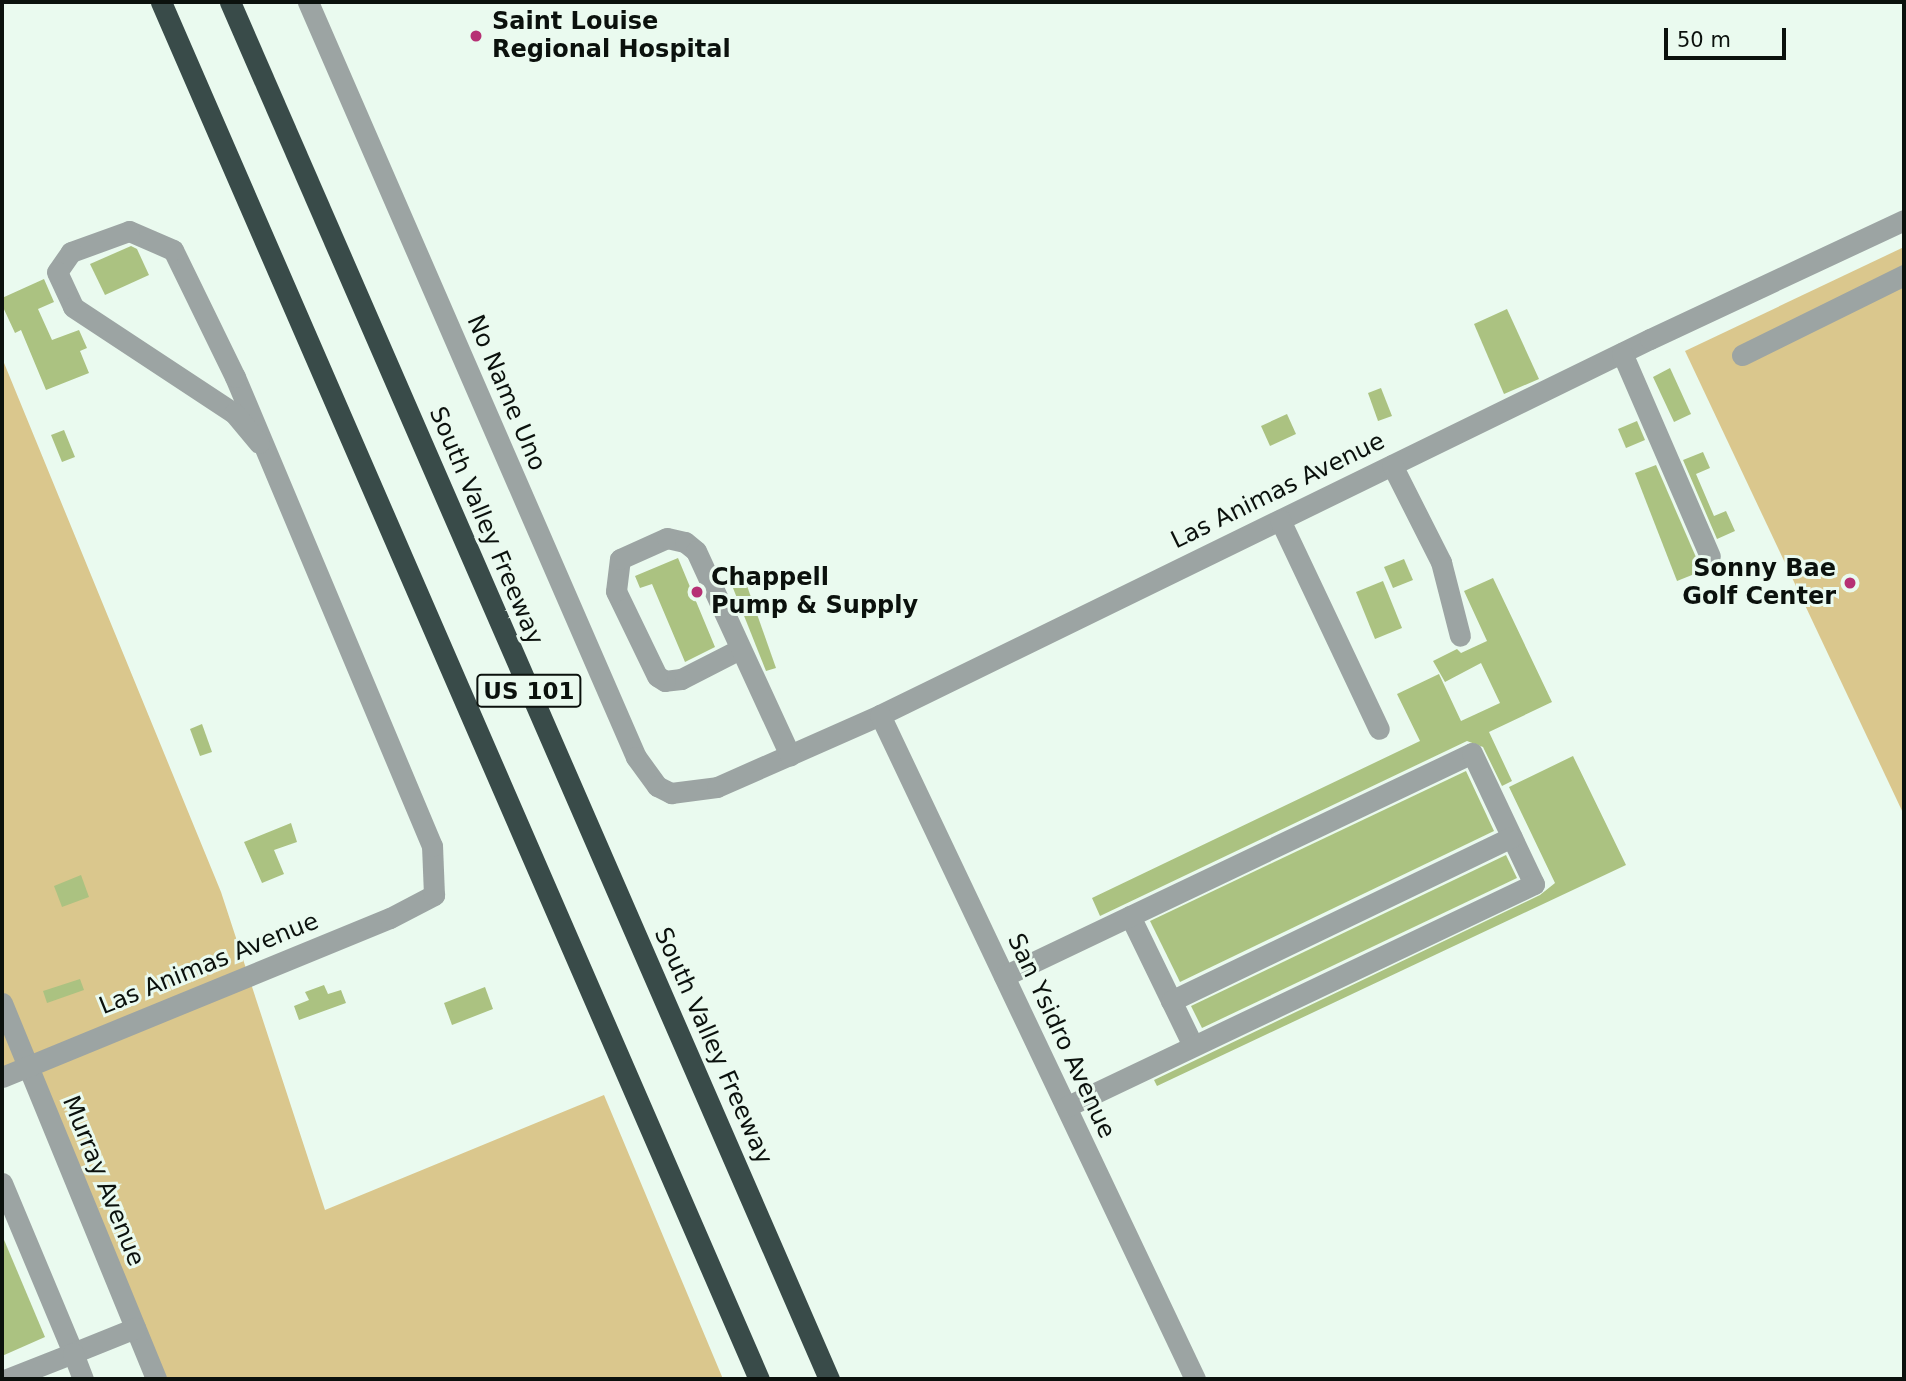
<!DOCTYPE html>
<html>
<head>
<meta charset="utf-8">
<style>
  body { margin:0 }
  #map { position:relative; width:1906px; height:1381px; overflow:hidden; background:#eafaef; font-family:"DejaVu Sans",sans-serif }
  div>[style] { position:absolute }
  .green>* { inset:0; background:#dac78d }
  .building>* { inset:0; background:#abc281 }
  .minor>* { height:21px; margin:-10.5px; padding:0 10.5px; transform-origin:10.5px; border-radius:10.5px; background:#9ca4a3 }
  .highway>* { height:21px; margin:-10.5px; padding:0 10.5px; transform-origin:10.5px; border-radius:10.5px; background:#394b49 }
  .dots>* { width:19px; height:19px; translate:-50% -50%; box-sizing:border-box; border:4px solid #eafaef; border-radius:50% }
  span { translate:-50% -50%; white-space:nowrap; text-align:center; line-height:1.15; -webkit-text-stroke:6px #eafaef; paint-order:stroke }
  .shield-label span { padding:2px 5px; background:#eafaef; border:2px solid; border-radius:5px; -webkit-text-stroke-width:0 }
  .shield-label { font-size:23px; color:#0b110d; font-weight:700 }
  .poi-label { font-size:24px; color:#0b110d; font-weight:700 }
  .left { translate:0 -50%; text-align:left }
  .right { translate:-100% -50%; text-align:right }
  .street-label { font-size:24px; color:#0b110d }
  .frame { position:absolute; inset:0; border:4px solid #0b110d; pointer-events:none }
  .scale { position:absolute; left:1664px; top:28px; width:122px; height:32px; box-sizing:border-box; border:4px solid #0b110d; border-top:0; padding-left:9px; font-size:21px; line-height:24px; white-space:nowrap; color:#0b110d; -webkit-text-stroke:5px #eafaef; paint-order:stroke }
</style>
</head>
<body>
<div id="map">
  <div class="green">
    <div style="clip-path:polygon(1904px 247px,1904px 815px,1685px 351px)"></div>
    <div style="clip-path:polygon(2px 358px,221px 892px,325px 1210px,604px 1095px,723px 1379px,159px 1379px,37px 1072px,2px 1085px)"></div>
  </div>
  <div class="building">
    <div style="clip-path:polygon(131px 246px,137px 249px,149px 275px,105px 295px,90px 264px)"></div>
    <div style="clip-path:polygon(44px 279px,54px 302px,38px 309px,52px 340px,79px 330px,87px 348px,80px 351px,89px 373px,46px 390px,21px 330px,15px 333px,2px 305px,2px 298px)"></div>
    <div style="clip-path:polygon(1507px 309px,1539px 379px,1504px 394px,1474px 324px)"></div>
    <div style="clip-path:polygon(1670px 368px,1691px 414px,1674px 422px,1653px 377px)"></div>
    <div style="clip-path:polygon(1381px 388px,1392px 416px,1378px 421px,1368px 393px)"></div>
    <div style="clip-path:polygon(1287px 414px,1296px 434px,1270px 446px,1261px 426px)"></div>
    <div style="clip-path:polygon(1637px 421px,1645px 440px,1626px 448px,1618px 429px)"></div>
    <div style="clip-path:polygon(64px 430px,75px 457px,62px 462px,51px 435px)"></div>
    <div style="clip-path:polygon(1703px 452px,1710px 468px,1696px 474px,1714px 516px,1726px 511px,1735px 531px,1717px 539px,1683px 460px)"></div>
    <div style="clip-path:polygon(1656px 465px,1702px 571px,1677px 581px,1635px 473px)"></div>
    <div style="clip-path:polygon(678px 558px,715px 647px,685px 662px,652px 584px,640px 588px,635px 576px)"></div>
    <div style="clip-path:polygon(1404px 559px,1413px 580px,1393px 588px,1384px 567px)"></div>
    <div style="clip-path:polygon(1493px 578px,1552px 702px,1489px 732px,1512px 781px,1502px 786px,1483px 747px,1467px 741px,1100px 916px,1092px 898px,1420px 741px,1397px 694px,1439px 674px,1461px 721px,1500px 703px,1481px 663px,1445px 682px,1433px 661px,1457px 649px,1461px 653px,1487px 641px,1464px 591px)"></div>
    <div style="clip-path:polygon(1383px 581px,1402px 628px,1375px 639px,1356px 592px)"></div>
    <div style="clip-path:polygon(746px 583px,776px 668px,766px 671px,733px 588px)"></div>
    <div style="clip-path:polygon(202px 724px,212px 752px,200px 756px,190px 729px)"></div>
    <div style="clip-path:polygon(1573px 756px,1626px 865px,1157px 1086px,1154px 1080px,1540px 895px,1555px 883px,1509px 787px)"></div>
    <div style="clip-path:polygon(1466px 771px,1494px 831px,1180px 982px,1150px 921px)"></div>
    <div style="clip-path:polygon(291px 823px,297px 842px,274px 850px,284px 874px,262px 883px,244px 842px)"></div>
    <div style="clip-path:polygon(1506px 855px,1517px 878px,1202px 1028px,1191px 1006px)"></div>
    <div style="clip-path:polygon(81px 875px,89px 897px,62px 907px,54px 886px)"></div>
    <div style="clip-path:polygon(80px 979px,84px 990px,47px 1003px,43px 991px)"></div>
    <div style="clip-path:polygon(324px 985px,328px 994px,341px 990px,346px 1003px,299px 1020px,294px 1006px,309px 1000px,305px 992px)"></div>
    <div style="clip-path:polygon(485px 987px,493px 1009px,452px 1025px,444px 1003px)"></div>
    <div style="clip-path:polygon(2px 1235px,45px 1337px,2px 1356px)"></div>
  </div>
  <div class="minor">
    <div style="left:308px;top:2px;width:823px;rotate:66.52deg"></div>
    <div style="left:636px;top:757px;width:36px;rotate:54deg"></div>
    <div style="left:657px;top:786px;width:16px;rotate:27deg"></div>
    <div style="left:671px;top:793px;width:46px;rotate:-7.4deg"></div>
    <div style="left:717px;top:787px;width:178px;rotate:-23.8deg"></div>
    <div style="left:880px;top:715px;width:857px;rotate:-26.03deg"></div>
    <div style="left:1650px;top:339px;width:280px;rotate:-25.1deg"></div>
    <div style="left:1622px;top:353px;width:221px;rotate:66.6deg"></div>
    <div style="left:1742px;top:355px;width:181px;rotate:-26.3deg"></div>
    <div style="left:1392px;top:465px;width:109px;rotate:63.2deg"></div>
    <div style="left:1441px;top:562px;width:76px;rotate:75.6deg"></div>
    <div style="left:1280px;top:520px;width:231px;rotate:64.7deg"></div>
    <div style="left:738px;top:650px;width:64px;rotate:153deg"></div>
    <div style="left:681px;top:679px;width:16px;rotate:173deg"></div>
    <div style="left:665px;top:681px;width:9px;rotate:-148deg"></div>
    <div style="left:657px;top:676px;width:94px;rotate:-115.8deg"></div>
    <div style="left:616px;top:591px;width:32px;rotate:-83deg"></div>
    <div style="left:620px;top:559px;width:51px;rotate:-24.1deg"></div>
    <div style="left:667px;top:538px;width:18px;rotate:13deg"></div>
    <div style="left:685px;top:542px;width:14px;rotate:39deg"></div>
    <div style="left:696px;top:551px;width:225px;rotate:65.3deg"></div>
    <div style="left:880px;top:715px;width:735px;rotate:64.62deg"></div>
    <div style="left:1130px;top:916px;width:144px;rotate:64.1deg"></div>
    <div style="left:1004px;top:976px;width:518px;rotate:-25.48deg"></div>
    <div style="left:1472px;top:753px;width:145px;rotate:64.7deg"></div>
    <div style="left:1534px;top:884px;width:518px;rotate:154.52deg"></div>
    <div style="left:1171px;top:1001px;width:378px;rotate:-25.7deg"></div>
    <div style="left:2px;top:1003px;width:406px;rotate:67.7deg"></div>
    <div style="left:2px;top:1077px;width:419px;rotate:-22.3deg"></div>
    <div style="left:390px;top:918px;width:50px;rotate:-27.6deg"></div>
    <div style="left:434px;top:895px;width:49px;rotate:-92.3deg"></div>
    <div style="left:432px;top:846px;width:509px;rotate:-112.78deg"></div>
    <div style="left:235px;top:377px;width:141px;rotate:-116deg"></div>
    <div style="left:173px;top:250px;width:48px;rotate:-156.6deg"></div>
    <div style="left:129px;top:231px;width:62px;rotate:160.1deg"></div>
    <div style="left:71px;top:252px;width:24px;rotate:125deg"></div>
    <div style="left:57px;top:272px;width:38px;rotate:65deg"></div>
    <div style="left:73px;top:307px;width:193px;rotate:33.4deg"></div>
    <div style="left:234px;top:413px;width:39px;rotate:50deg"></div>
    <div style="left:2px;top:1183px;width:184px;rotate:67.3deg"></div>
    <div style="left:73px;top:1353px;width:67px;rotate:-22deg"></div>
    <div style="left:7px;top:1379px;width:71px;rotate:-21.5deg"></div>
    <div style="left:73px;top:1353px;width:28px;rotate:69deg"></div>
  </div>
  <div class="highway">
    <div style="left:161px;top:2px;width:1501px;rotate:66.53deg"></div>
    <div style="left:230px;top:2px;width:1502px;rotate:66.49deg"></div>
  </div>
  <div class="dots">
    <div style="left:476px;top:36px;background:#b63074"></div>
    <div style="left:1850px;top:583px;background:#b63074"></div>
    <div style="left:697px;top:592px;background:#b63074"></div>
  </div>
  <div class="shield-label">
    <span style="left:529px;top:691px">US 101</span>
  </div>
  <div class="poi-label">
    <span class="left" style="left:492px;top:36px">Saint Louise<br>Regional Hospital</span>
    <span class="right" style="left:1836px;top:583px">Sonny Bae<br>Golf Center</span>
    <span class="left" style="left:711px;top:592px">Chappell<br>Pump &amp; Supply</span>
  </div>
  <div class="street-label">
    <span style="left:506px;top:393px;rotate:67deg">No Name Uno</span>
    <span style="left:1278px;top:491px;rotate:-26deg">Las Animas Avenue</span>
    <span style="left:486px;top:526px;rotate:67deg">South Valley Freeway</span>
    <span style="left:209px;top:964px;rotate:-22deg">Las Animas Avenue</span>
    <span style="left:1061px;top:1036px;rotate:65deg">San Ysidro Avenue</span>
    <span style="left:713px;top:1046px;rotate:66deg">South Valley Freeway</span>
    <span style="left:103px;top:1181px;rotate:68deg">Murray Avenue</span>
  </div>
  <div class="frame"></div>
  <div class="scale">50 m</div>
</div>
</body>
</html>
